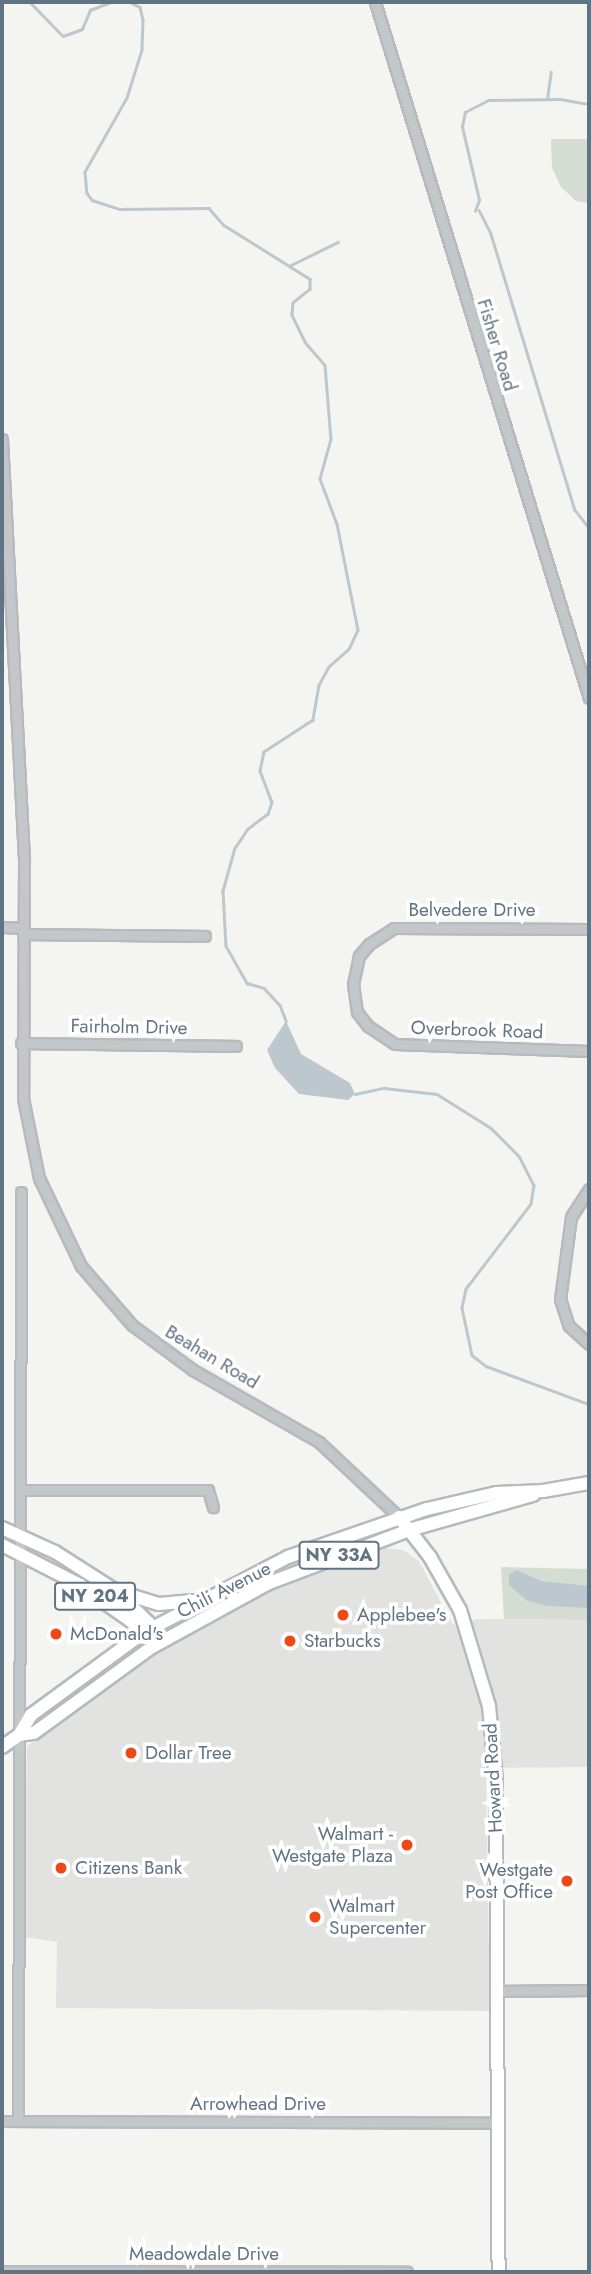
<!DOCTYPE html>
<html>
<head>
<meta charset="utf-8">
<style>
  body { margin:0 }
  #map { position:relative; width:591px; height:2274px; overflow:hidden; background:#f4f4f0; font-family:Jost,sans-serif }
  div>[style] { position:absolute }
  .built>* { inset:0; background:#e2e3e1 }
  .green>* { inset:0; background:#d5dcd1 }
  .water>* { inset:0; background:#bcc8cd }
  .stream>* { height:2.5px; margin:-1.25px; padding:0 1.25px; transform-origin:1.25px; border-radius:1.25px; background:#bcc8cd }
  .roads { filter:drop-shadow(2px 0 #b6babe) drop-shadow(-2px 0 #b6babe) drop-shadow(0 2px #b6babe) drop-shadow(0 -2px #b6babe) }
  .minor>* { height:9px; margin:-4.5px; padding:0 4.5px; transform-origin:4.5px; border-radius:4.5px; background:#c3c7ca }
  .major>* { height:12px; margin:-6px; padding:0 6px; transform-origin:6px; border-radius:6px; background:#fff }
  .dots>* { width:19px; height:19px; translate:-50% -50%; box-sizing:border-box; border:4px solid #fff; border-radius:50% }
  span { translate:-50% -50%; white-space:nowrap; text-align:center; line-height:1.15; -webkit-text-stroke:7px #fff; paint-order:stroke }
  .shield-label span { padding:2px 5px; background:#fff; border:2px solid; border-radius:5px; -webkit-text-stroke-width:0 }
  .shield-label { font-size:18px; color:#617483; font-weight:700 }
  .street-label { font-size:19px; color:#617483 }
  .poi-label { font-size:19px; color:#617483 }
  .left { translate:0 -50%; text-align:left }
  .right { translate:-100% -50%; text-align:right }
  .frame { position:absolute; inset:0; border:4px solid #617483; pointer-events:none }
</style>
</head>
<body>
<div id="map">
  <div class="built">
    <div style="clip-path:polygon(385px 1548px,403px 1550px,419px 1561px,453px 1625px,477px 1619px,589px 1620px,589px 1767px,486px 1768px,490px 2011px,56px 2008px,57px 1942px,23px 1937px,27px 1746px,138px 1665px,204px 1626px,269px 1592px)"></div>
  </div>
  <div class="green">
    <div style="clip-path:polygon(551px 139px,589px 139px,589px 203px,576px 201px,561px 187px,552px 168px)"></div>
    <div style="clip-path:polygon(501px 1567px,589px 1569px,589px 1620px,504px 1619px)"></div>
  </div>
  <div class="water">
    <div style="clip-path:polygon(286px 1021px,301px 1054px,350px 1083px,355px 1094px,348px 1100px,299px 1094px,275px 1068px,267px 1050px)"></div>
    <div style="clip-path:polygon(517px 1570px,541px 1581px,589px 1586px,589px 1608px,546px 1606px,526px 1600px,509px 1585px,509px 1574px)"></div>
  </div>
  <div class="stream">
    <div style="left:30px;top:2px;width:47px;rotate:45.9deg"></div>
    <div style="left:63px;top:36px;width:20px;rotate:-20deg"></div>
    <div style="left:82px;top:29px;width:21px;rotate:-67deg"></div>
    <div style="left:90px;top:10px;width:22px;rotate:-21deg"></div>
    <div style="left:130px;top:2px;width:11px;rotate:27deg"></div>
    <div style="left:140px;top:7px;width:13px;rotate:77deg"></div>
    <div style="left:143px;top:20px;width:30px;rotate:92deg"></div>
    <div style="left:142px;top:50px;width:50px;rotate:107.4deg"></div>
    <div style="left:127px;top:98px;width:85px;rotate:119.6deg"></div>
    <div style="left:85px;top:172px;width:21px;rotate:85deg"></div>
    <div style="left:87px;top:193px;width:9px;rotate:54deg"></div>
    <div style="left:92px;top:200px;width:29px;rotate:18deg"></div>
    <div style="left:120px;top:209px;width:89px;rotate:-0.6deg"></div>
    <div style="left:209px;top:208px;width:23px;rotate:49deg"></div>
    <div style="left:224px;top:225px;width:102px;rotate:32.1deg"></div>
    <div style="left:310px;top:279px;width:10px;rotate:90deg"></div>
    <div style="left:310px;top:289px;width:22px;rotate:141deg"></div>
    <div style="left:293px;top:303px;width:12px;rotate:95deg"></div>
    <div style="left:292px;top:315px;width:30px;rotate:64deg"></div>
    <div style="left:305px;top:342px;width:30px;rotate:49deg"></div>
    <div style="left:325px;top:365px;width:74px;rotate:85.4deg"></div>
    <div style="left:331px;top:439px;width:41px;rotate:105.4deg"></div>
    <div style="left:320px;top:479px;width:48px;rotate:69.3deg"></div>
    <div style="left:337px;top:524px;width:108px;rotate:78.8deg"></div>
    <div style="left:358px;top:630px;width:21px;rotate:115deg"></div>
    <div style="left:349px;top:649px;width:27px;rotate:138deg"></div>
    <div style="left:329px;top:667px;width:21px;rotate:119deg"></div>
    <div style="left:319px;top:685px;width:36px;rotate:100deg"></div>
    <div style="left:313px;top:720px;width:59px;rotate:146.9deg"></div>
    <div style="left:264px;top:752px;width:19px;rotate:102deg"></div>
    <div style="left:260px;top:771px;width:33px;rotate:69deg"></div>
    <div style="left:272px;top:802px;width:13px;rotate:108deg"></div>
    <div style="left:268px;top:814px;width:25px;rotate:143deg"></div>
    <div style="left:248px;top:829px;width:23px;rotate:124deg"></div>
    <div style="left:235px;top:848px;width:45px;rotate:105.6deg"></div>
    <div style="left:223px;top:891px;width:55px;rotate:86.9deg"></div>
    <div style="left:226px;top:946px;width:43px;rotate:60.4deg"></div>
    <div style="left:247px;top:983px;width:18px;rotate:16deg"></div>
    <div style="left:264px;top:988px;width:23px;rotate:47deg"></div>
    <div style="left:280px;top:1005px;width:17px;rotate:69deg"></div>
    <div style="left:547px;top:99px;width:27px;rotate:-82deg"></div>
    <div style="left:479px;top:210px;width:27px;rotate:63deg"></div>
    <div style="left:491px;top:234px;width:288px;rotate:73.1deg"></div>
    <div style="left:575px;top:510px;width:23px;rotate:52deg"></div>
    <div style="left:475px;top:211px;width:12px;rotate:-70deg"></div>
    <div style="left:479px;top:200px;width:75px;rotate:-103.1deg"></div>
    <div style="left:462px;top:127px;width:15px;rotate:-79deg"></div>
    <div style="left:465px;top:112px;width:27px;rotate:-27deg"></div>
    <div style="left:489px;top:100px;width:71px;rotate:-0.8deg"></div>
    <div style="left:560px;top:99px;width:29px;rotate:10deg"></div>
    <div style="left:291px;top:265px;width:52px;rotate:-26.1deg"></div>
    <div style="left:355px;top:1094px;width:30px;rotate:-12deg"></div>
    <div style="left:384px;top:1088px;width:53px;rotate:6.5deg"></div>
    <div style="left:437px;top:1094px;width:64px;rotate:32.2deg"></div>
    <div style="left:491px;top:1128px;width:40px;rotate:45deg"></div>
    <div style="left:519px;top:1156px;width:33px;rotate:63deg"></div>
    <div style="left:534px;top:1185px;width:19px;rotate:99deg"></div>
    <div style="left:531px;top:1204px;width:107px;rotate:127.4deg"></div>
    <div style="left:466px;top:1289px;width:19px;rotate:102deg"></div>
    <div style="left:462px;top:1308px;width:48px;rotate:78deg"></div>
    <div style="left:472px;top:1355px;width:18px;rotate:38deg"></div>
    <div style="left:486px;top:1366px;width:110px;rotate:20.3deg"></div>
  </div>
  <div class="roads">
    <div class="minor">
      <div style="left:375px;top:2px;width:728px;rotate:72.91deg"></div>
      <div style="left:2px;top:439px;width:423px;rotate:87deg"></div>
      <div style="left:24px;top:861px;width:237px;rotate:90.2deg"></div>
      <div style="left:23px;top:1098px;width:82px;rotate:78.7deg"></div>
      <div style="left:39px;top:1178px;width:98px;rotate:64.5deg"></div>
      <div style="left:81px;top:1266px;width:78px;rotate:49.2deg"></div>
      <div style="left:132px;top:1325px;width:76px;rotate:36.4deg"></div>
      <div style="left:193px;top:1370px;width:145px;rotate:29.7deg"></div>
      <div style="left:319px;top:1442px;width:110px;rotate:43.2deg"></div>
      <div style="left:2px;top:927px;width:21px;rotate:3deg"></div>
      <div style="left:589px;top:929px;width:195px;rotate:-179.7deg"></div>
      <div style="left:394px;top:928px;width:30px;rotate:147deg"></div>
      <div style="left:369px;top:944px;width:16px;rotate:130deg"></div>
      <div style="left:359px;top:956px;width:29px;rotate:102deg"></div>
      <div style="left:353px;top:984px;width:28px;rotate:82deg"></div>
      <div style="left:357px;top:1012px;width:18px;rotate:52deg"></div>
      <div style="left:368px;top:1026px;width:32px;rotate:34deg"></div>
      <div style="left:395px;top:1044px;width:194px;rotate:2.1deg"></div>
      <div style="left:23px;top:934px;width:182px;rotate:0.6deg"></div>
      <div style="left:21px;top:1043px;width:215px;rotate:0.8deg"></div>
      <div style="left:589px;top:1189px;width:33px;rotate:123deg"></div>
      <div style="left:571px;top:1217px;width:83px;rotate:97.6deg"></div>
      <div style="left:560px;top:1299px;width:28px;rotate:72deg"></div>
      <div style="left:569px;top:1326px;width:27px;rotate:42deg"></div>
      <div style="left:20px;top:1490px;width:188px"></div>
      <div style="left:208px;top:1490px;width:18px;rotate:74deg"></div>
      <div style="left:497px;top:1991px;width:92px;rotate:-0.6deg"></div>
      <div style="left:2px;top:2121px;width:495px;rotate:0.2deg"></div>
      <div style="left:18px;top:2121px;width:929px;rotate:-89.81deg"></div>
      <div style="left:2px;top:2271px;width:405px;rotate:0.1deg"></div>
    </div>
    <div class="major">
      <div style="left:399px;top:1517px;width:51px;rotate:52.2deg"></div>
      <div style="left:430px;top:1557px;width:61px;rotate:60.5deg"></div>
      <div style="left:460px;top:1610px;width:100px;rotate:73.2deg"></div>
      <div style="left:489px;top:1706px;width:74px;rotate:84.6deg"></div>
      <div style="left:496px;top:1780px;width:492px;rotate:89.7deg"></div>
      <div style="left:2px;top:1528px;width:58px;rotate:24.4deg"></div>
      <div style="left:55px;top:1552px;width:72px;rotate:32.6deg"></div>
      <div style="left:116px;top:1591px;width:57px;rotate:44.3deg"></div>
      <div style="left:2px;top:1545px;width:88px;rotate:27.1deg"></div>
      <div style="left:80px;top:1585px;width:62px;rotate:35.2deg"></div>
      <div style="left:131px;top:1621px;width:23px;rotate:49deg"></div>
      <div style="left:126px;top:1594px;width:34px;rotate:17deg"></div>
      <div style="left:159px;top:1604px;width:34px;rotate:-5deg"></div>
      <div style="left:19px;top:1735px;width:15px;rotate:-8deg"></div>
      <div style="left:34px;top:1733px;width:146px;rotate:-36.1deg"></div>
      <div style="left:152px;top:1647px;width:133px;rotate:-28.7deg"></div>
      <div style="left:269px;top:1583px;width:150px;rotate:-20.7deg"></div>
      <div style="left:409px;top:1530px;width:129px;rotate:-15.8deg"></div>
      <div style="left:2px;top:1747px;width:21px;rotate:-35deg"></div>
      <div style="left:19px;top:1735px;width:23px;rotate:-59deg"></div>
      <div style="left:31px;top:1715px;width:139px;rotate:-36.2deg"></div>
      <div style="left:143px;top:1633px;width:164px;rotate:-27.7deg"></div>
      <div style="left:288px;top:1557px;width:147px;rotate:-19.1deg"></div>
      <div style="left:427px;top:1509px;width:72px;rotate:-12.9deg"></div>
      <div style="left:497px;top:1493px;width:46px;rotate:-2.5deg"></div>
      <div style="left:543px;top:1491px;width:47px;rotate:-9.9deg"></div>
    </div>
  </div>
  <div class="dots">
    <div style="left:343px;top:1615px;background:#ee4816"></div>
    <div style="left:56px;top:1634px;background:#ee4816"></div>
    <div style="left:290px;top:1641px;background:#ee4816"></div>
    <div style="left:131px;top:1753px;background:#ee4816"></div>
    <div style="left:407px;top:1845px;background:#ee4816"></div>
    <div style="left:61px;top:1868px;background:#ee4816"></div>
    <div style="left:567px;top:1881px;background:#ee4816"></div>
    <div style="left:315px;top:1917px;background:#ee4816"></div>
  </div>
  <div class="shield-label">
    <span style="left:339px;top:1555px">NY 33A</span>
    <span style="left:95px;top:1596px">NY 204</span>
  </div>
  <div class="street-label">
    <span style="left:497px;top:345px;rotate:73deg">Fisher Road</span>
    <span style="left:472px;top:910px">Belvedere Drive</span>
    <span style="left:129px;top:1027px;rotate:1deg">Fairholm Drive</span>
    <span style="left:477px;top:1030px;rotate:2deg">Overbrook Road</span>
    <span style="left:212px;top:1357px;rotate:31deg">Beahan Road</span>
    <span style="left:224px;top:1590px;rotate:-27deg">Chili Avenue</span>
    <span style="left:493px;top:1778px;rotate:-93deg">Howard Road</span>
    <span style="left:258px;top:2104px">Arrowhead Drive</span>
    <span style="left:204px;top:2254px">Meadowdale Drive</span>
  </div>
  <div class="poi-label">
    <span class="left" style="left:357px;top:1615px">Applebee's</span>
    <span class="left" style="left:70px;top:1634px">McDonald's</span>
    <span class="left" style="left:304px;top:1641px">Starbucks</span>
    <span class="left" style="left:145px;top:1753px">Dollar Tree</span>
    <span class="right" style="left:393px;top:1845px">Walmart -<br>Westgate Plaza</span>
    <span class="left" style="left:75px;top:1868px">Citizens Bank</span>
    <span class="right" style="left:553px;top:1881px">Westgate<br>Post Office</span>
    <span class="left" style="left:329px;top:1917px">Walmart<br>Supercenter</span>
  </div>
  <div class="frame"></div>
</div>
</body>
</html>
